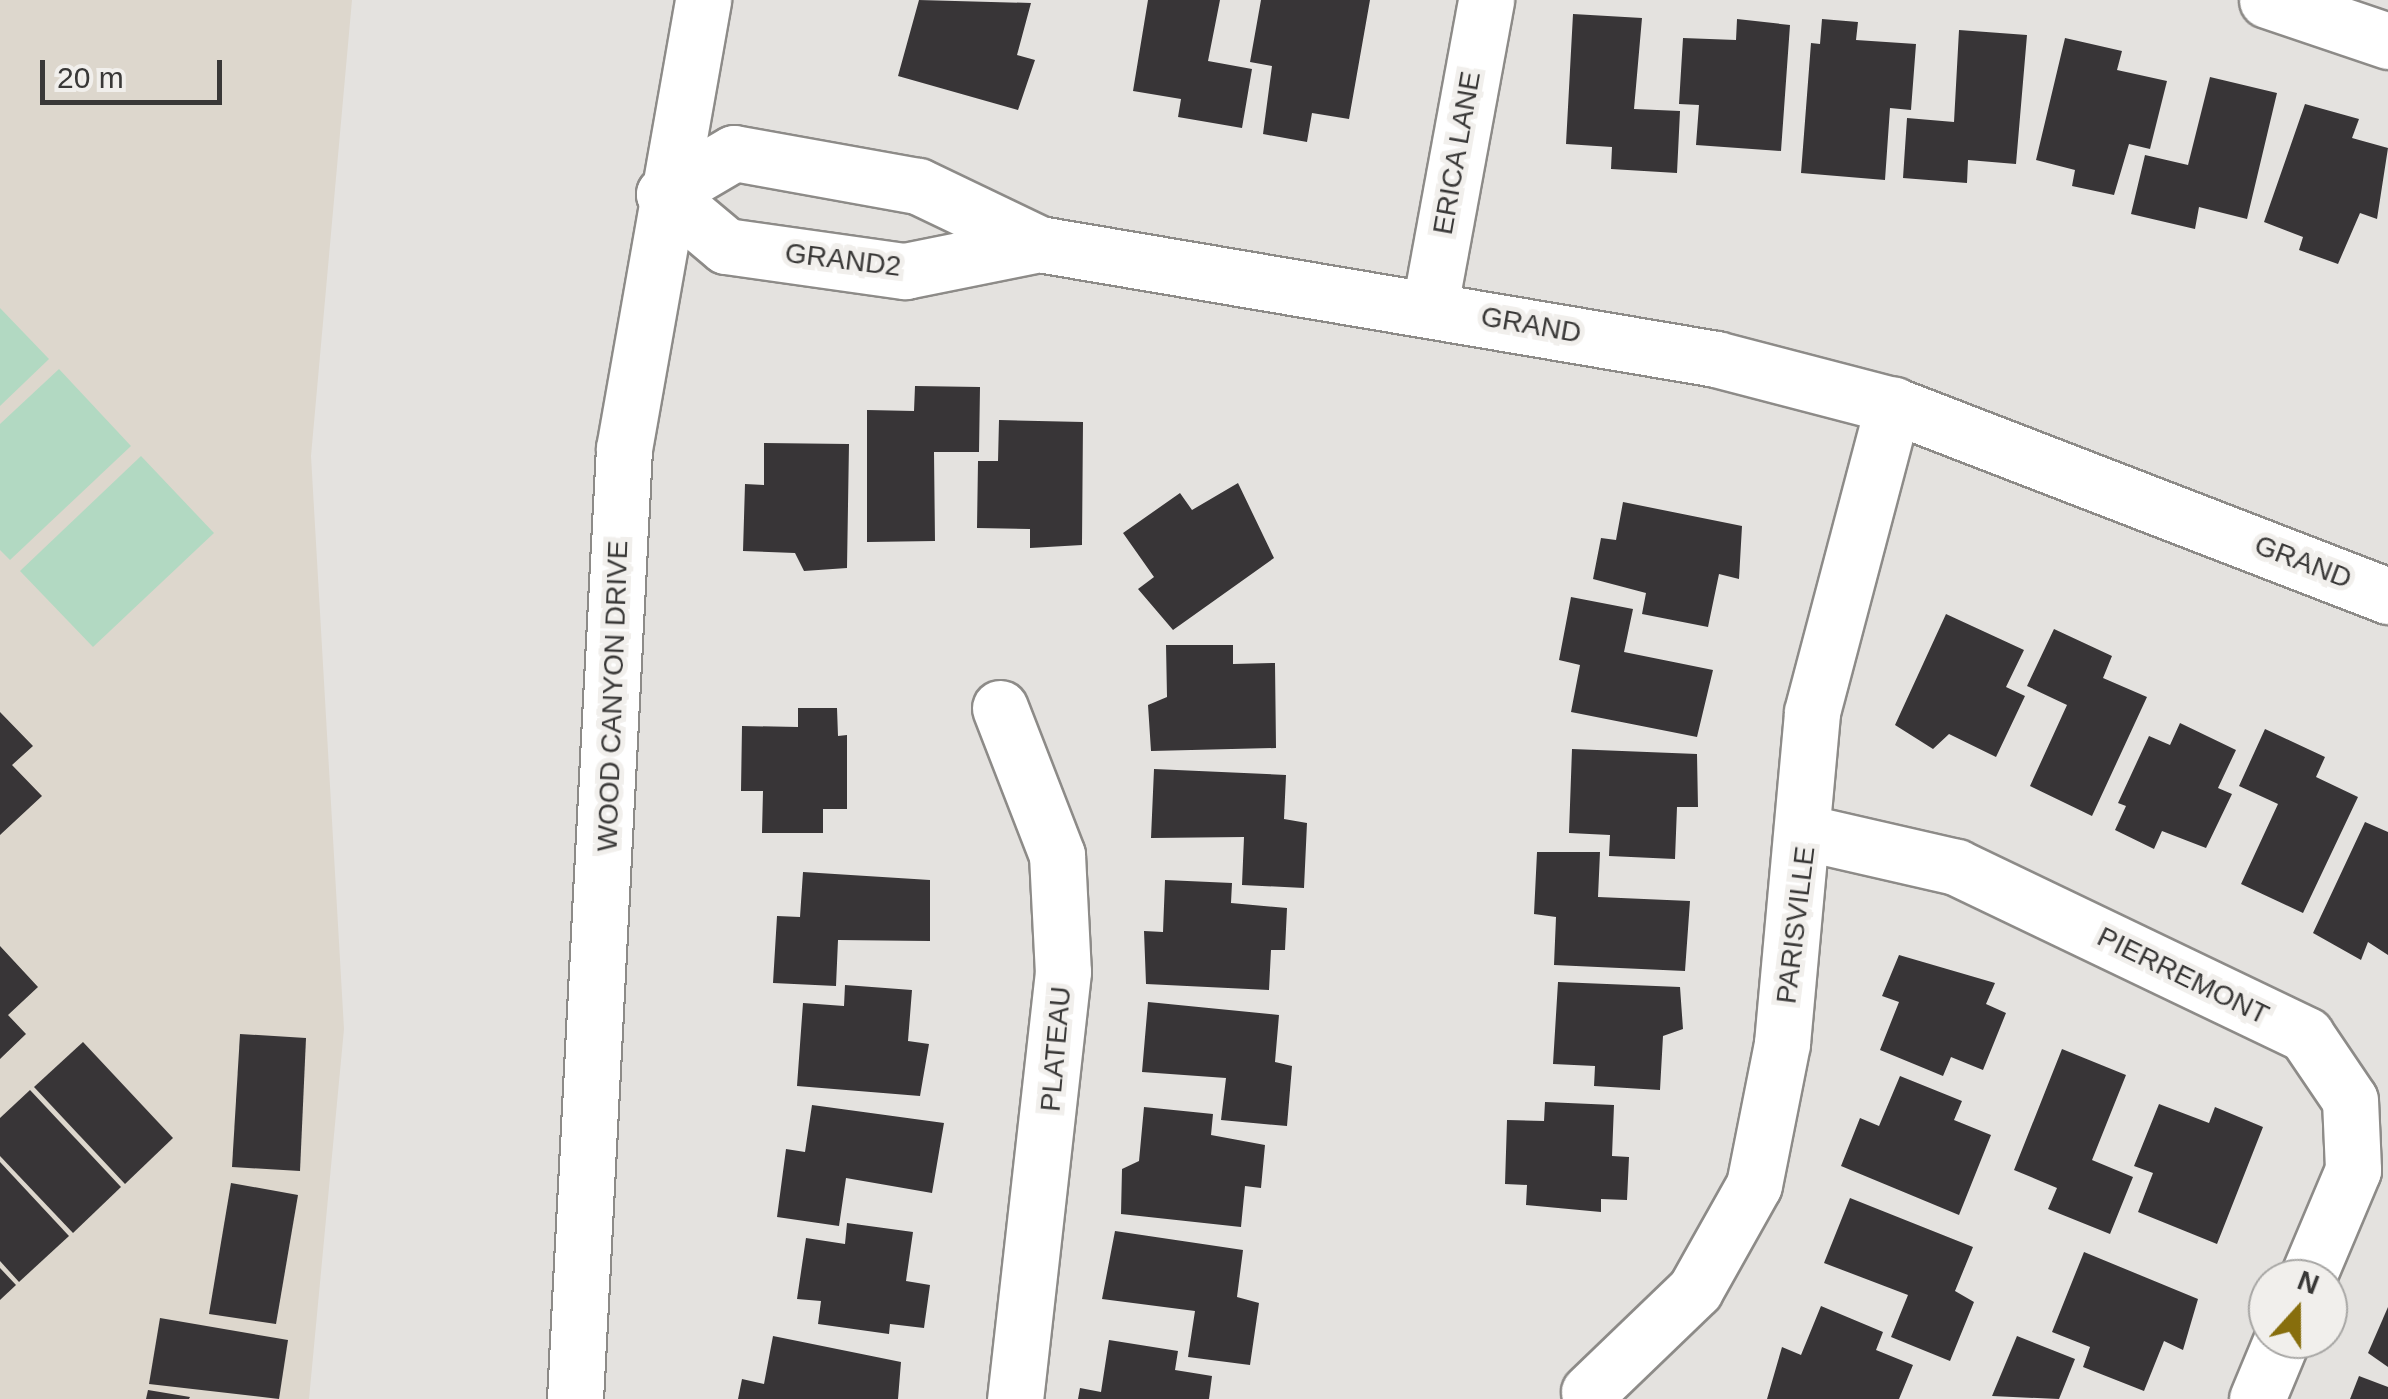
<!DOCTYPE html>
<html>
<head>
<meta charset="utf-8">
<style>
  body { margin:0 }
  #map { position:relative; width:2388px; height:1399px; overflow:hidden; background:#e4e2df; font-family:Helvetica,sans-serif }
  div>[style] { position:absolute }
  .built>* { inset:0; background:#ddd7cd }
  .green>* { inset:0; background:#b2d9c2 }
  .building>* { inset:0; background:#383537 }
  .roads { filter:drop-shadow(2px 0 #8d8b88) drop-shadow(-2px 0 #8d8b88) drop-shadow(0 2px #8d8b88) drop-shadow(0 -2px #8d8b88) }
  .street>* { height:55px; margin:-27.5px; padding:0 27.5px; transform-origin:27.5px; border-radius:27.5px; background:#fff }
  .secondary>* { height:55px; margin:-27.5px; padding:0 27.5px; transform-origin:27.5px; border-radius:27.5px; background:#fff }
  span { translate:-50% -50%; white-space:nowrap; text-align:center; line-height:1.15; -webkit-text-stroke:10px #f1efec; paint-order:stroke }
  .street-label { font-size:28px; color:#393837 }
  .north { position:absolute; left:2248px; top:1259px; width:100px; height:100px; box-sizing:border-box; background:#f1efec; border:2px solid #a7a6a4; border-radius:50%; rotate:21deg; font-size:28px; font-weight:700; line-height:40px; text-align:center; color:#393837 }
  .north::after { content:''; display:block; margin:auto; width:35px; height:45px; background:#876e0d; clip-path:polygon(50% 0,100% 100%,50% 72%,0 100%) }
  .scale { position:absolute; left:40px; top:60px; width:182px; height:45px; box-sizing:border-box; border:5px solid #393837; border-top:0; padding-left:12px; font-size:30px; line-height:35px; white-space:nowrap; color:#393837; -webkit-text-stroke:8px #f1efec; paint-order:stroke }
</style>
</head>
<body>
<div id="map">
  <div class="built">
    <div style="clip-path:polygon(0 0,352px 0,311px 456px,344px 1029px,309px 1399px,0 1399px)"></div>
  </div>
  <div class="green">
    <div style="clip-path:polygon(0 308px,49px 359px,0 406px)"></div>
    <div style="clip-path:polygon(59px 369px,131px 446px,10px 560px,0 550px,0 424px)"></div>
    <div style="clip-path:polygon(141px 456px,214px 533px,93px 647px,20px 571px)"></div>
  </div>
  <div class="building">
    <div style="clip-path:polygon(919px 0,1031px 3px,1017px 55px,1035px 60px,1018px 110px,898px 76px)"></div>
    <div style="clip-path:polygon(1148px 0,1220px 0,1208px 61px,1252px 69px,1242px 128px,1178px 117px,1181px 99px,1133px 91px)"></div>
    <div style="clip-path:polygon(1261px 0,1370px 0,1349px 119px,1312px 113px,1307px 142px,1263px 134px,1272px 66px,1250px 62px)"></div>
    <div style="clip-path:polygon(1573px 14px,1642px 18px,1634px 109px,1680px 111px,1677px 173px,1611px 169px,1612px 147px,1566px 144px)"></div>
    <div style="clip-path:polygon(1737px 19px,1790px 25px,1781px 151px,1696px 145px,1699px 105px,1679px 104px,1683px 38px,1736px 40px)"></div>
    <div style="clip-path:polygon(1822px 19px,1858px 22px,1856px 40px,1916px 44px,1911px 110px,1890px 108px,1885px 180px,1801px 173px,1811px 43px,1820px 44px)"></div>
    <div style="clip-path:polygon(1959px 30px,2027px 35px,2016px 164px,1968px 160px,1967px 183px,1903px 178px,1907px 118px,1954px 122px)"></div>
    <div style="clip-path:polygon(2065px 38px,2122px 51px,2117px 70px,2167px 81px,2150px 149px,2129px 144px,2114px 195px,2072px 186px,2075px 170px,2036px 160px)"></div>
    <div style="clip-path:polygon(2210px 77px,2277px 93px,2247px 219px,2199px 207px,2195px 229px,2131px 214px,2145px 155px,2188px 165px)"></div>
    <div style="clip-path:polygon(2305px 104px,2359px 119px,2352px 138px,2388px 148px,2377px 219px,2360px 213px,2338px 264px,2299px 250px,2303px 237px,2264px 222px)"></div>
    <div style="clip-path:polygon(915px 386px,980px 387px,979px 452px,934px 452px,935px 541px,867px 542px,867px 410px,914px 411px)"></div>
    <div style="clip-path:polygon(999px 420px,1083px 422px,1082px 545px,1030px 548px,1030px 529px,977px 528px,978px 461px,998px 461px)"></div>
    <div style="clip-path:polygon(764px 443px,849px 444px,847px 568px,804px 571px,795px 553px,743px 551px,745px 484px,764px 485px)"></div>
    <div style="clip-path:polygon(1238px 483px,1274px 558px,1173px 630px,1138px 589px,1154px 577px,1123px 533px,1180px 493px,1192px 510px)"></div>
    <div style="clip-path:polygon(1623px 502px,1742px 526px,1739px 579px,1719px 574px,1708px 627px,1642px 614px,1646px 593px,1593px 579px,1601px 538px,1616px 540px)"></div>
    <div style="clip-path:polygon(1571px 597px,1633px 609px,1624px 652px,1713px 670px,1697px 737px,1571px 712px,1580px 665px,1559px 660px)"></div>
    <div style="clip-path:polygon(1946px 614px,2024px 650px,2006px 687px,2025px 696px,1996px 757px,1949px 734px,1933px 749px,1895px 725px)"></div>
    <div style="clip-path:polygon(2054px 629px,2112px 656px,2103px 678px,2147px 697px,2092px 816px,2030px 786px,2067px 705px,2027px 686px)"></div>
    <div style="clip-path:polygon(1166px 645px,1233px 645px,1233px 664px,1275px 663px,1276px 748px,1151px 751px,1148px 705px,1167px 697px)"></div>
    <div style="clip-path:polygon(798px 708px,837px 708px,838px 736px,847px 735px,847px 809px,823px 809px,823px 833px,762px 833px,763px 791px,741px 791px,742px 726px,798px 727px)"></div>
    <div style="clip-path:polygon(0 712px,33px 746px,12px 765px,42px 796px,0 835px)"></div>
    <div style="clip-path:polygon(2180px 723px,2236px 750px,2218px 788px,2232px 794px,2206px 848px,2162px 831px,2154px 849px,2115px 830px,2126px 806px,2118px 803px,2149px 736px,2170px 745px)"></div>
    <div style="clip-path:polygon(2265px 729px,2325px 757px,2316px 777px,2358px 797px,2303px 913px,2241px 884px,2278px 804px,2239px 786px)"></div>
    <div style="clip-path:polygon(1572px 749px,1697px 754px,1698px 807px,1677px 807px,1675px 859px,1609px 856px,1610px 835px,1569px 833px)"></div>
    <div style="clip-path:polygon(1154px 769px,1286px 775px,1284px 819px,1307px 823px,1304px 888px,1242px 885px,1244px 837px,1151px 838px)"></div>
    <div style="clip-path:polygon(2365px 822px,2388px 832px,2388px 955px,2368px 942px,2361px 960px,2313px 933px)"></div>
    <div style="clip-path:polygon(1537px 852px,1600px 852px,1598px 897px,1690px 901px,1685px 971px,1554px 965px,1556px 917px,1534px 914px)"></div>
    <div style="clip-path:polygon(803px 872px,930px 880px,930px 941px,838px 940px,836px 986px,773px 983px,777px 916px,800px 917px)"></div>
    <div style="clip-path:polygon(1165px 880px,1232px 883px,1231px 903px,1287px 908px,1285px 950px,1271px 950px,1269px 990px,1146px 984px,1144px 931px,1163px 932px)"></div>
    <div style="clip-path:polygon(0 946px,38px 987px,8px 1015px,26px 1034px,0 1059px)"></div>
    <div style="clip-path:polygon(1899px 955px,1995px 983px,1986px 1004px,2006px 1013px,1983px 1070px,1951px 1057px,1943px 1076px,1880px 1050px,1899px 1002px,1882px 996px)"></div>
    <div style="clip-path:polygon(1558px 982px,1680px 987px,1683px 1029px,1663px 1036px,1660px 1090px,1594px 1086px,1595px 1066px,1553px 1064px)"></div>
    <div style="clip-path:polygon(845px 985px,912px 990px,908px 1041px,929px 1044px,920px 1096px,797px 1086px,803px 1003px,844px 1006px)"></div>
    <div style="clip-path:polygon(1148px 1002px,1279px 1015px,1275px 1062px,1292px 1066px,1287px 1126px,1221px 1120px,1226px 1078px,1142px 1072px)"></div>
    <div style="clip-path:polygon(240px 1034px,306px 1038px,300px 1171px,232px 1167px)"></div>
    <div style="clip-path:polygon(83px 1042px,173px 1138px,125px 1184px,34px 1087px)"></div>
    <div style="clip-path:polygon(2062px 1049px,2126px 1075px,2092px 1160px,2133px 1177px,2110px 1234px,2048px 1209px,2057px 1188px,2014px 1170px)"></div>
    <div style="clip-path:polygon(1900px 1076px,1962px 1101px,1954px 1120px,1991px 1135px,1959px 1215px,1841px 1166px,1860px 1118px,1879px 1126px)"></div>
    <div style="clip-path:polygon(30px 1090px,121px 1187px,73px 1233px,0 1156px,0 1118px)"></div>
    <div style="clip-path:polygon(1545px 1102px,1614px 1105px,1612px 1156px,1629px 1157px,1627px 1200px,1601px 1199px,1601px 1212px,1526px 1205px,1527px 1185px,1505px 1184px,1507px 1120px,1544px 1121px)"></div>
    <div style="clip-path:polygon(2159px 1104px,2209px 1123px,2215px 1107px,2263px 1127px,2217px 1244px,2138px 1212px,2153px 1173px,2134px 1166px)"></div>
    <div style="clip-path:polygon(812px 1105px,944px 1123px,932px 1193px,846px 1178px,839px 1226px,777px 1217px,786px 1149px,805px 1152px)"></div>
    <div style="clip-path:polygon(1144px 1107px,1213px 1114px,1211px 1135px,1265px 1145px,1261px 1188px,1245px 1186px,1241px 1227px,1121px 1214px,1122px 1169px,1139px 1161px)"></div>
    <div style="clip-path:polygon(0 1162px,69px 1236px,19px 1282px,0 1261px)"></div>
    <div style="clip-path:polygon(231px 1183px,298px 1195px,276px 1324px,209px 1314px)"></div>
    <div style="clip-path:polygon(1850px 1198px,1973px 1247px,1955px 1291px,1974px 1302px,1950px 1361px,1891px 1337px,1908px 1295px,1824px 1263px)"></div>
    <div style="clip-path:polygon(847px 1223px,913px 1232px,906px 1281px,930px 1285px,924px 1328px,890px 1324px,889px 1334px,818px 1324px,821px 1301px,797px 1299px,806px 1238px,845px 1244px)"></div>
    <div style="clip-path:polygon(1115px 1231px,1243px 1250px,1237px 1297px,1259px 1303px,1250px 1365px,1188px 1357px,1195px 1311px,1102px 1299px)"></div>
    <div style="clip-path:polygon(2084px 1252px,2198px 1299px,2183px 1350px,2164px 1341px,2144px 1391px,2083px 1367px,2090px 1347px,2052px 1332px)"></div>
    <div style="clip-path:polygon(0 1268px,16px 1285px,0 1300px)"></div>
    <div style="clip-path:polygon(1821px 1306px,1883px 1332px,1876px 1350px,1913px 1365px,1899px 1399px,1767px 1399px,1782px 1347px,1801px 1355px)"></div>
    <div style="clip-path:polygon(2388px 1307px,2388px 1367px,2368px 1353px)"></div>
    <div style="clip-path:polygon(160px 1318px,288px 1340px,279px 1399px,149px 1384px)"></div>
    <div style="clip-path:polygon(773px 1336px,901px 1362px,898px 1399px,738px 1399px,742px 1379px,764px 1384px)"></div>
    <div style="clip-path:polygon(2017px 1336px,2075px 1359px,2059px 1399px,1992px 1396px)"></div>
    <div style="clip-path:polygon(1109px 1340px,1178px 1351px,1175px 1370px,1212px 1376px,1209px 1399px,1078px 1399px,1080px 1388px,1101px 1392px)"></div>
    <div style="clip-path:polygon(2359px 1376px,2388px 1387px,2388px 1399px,2350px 1399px)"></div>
    <div style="clip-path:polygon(148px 1390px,190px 1397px,189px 1399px,146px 1399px)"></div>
  </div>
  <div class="roads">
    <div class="street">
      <div style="left:2267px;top:0;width:128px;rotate:18.7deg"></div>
      <div style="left:1430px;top:306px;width:311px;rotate:-79.6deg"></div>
      <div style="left:1000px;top:708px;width:158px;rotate:68.8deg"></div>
      <div style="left:1057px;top:855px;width:117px;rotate:87.1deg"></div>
      <div style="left:1063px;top:972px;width:430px;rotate:96.4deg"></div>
      <div style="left:1808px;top:833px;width:152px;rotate:12.9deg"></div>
      <div style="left:1956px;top:867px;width:388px;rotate:25.6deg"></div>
      <div style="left:2306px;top:1035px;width:78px;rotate:55.9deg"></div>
      <div style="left:2350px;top:1100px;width:70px;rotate:87.5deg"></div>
      <div style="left:2353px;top:1170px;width:118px;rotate:112.9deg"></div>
      <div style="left:1589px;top:1392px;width:147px;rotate:-43.9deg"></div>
      <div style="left:1695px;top:1290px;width:120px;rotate:-60.7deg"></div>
      <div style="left:1754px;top:1185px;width:145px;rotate:-78.8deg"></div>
      <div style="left:1782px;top:1043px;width:332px;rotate:-84.8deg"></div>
      <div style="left:1812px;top:712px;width:318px;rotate:-75.2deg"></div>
      <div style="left:2257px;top:1399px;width:65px;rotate:-67.4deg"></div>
    </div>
    <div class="secondary">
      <div style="left:664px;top:194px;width:81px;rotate:-30.4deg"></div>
      <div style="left:734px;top:153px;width:187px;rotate:10.2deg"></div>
      <div style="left:918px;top:186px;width:134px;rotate:25.6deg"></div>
      <div style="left:1039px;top:244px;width:687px;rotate:9.64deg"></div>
      <div style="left:1716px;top:359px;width:183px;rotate:14.6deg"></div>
      <div style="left:1893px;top:405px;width:531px;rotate:21.1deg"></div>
      <div style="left:664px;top:194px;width:81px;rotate:40deg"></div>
      <div style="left:726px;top:246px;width:181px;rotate:8deg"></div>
      <div style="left:905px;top:271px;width:137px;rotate:-11.4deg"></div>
      <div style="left:575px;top:1399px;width:951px;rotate:-87.05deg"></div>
      <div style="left:624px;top:449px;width:456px;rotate:-80deg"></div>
    </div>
  </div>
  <div class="street-label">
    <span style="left:1457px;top:153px;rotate:-80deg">ERICA LANE</span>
    <span style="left:843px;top:260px;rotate:7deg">GRAND2</span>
    <span style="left:1531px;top:325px;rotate:10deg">GRAND</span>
    <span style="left:2303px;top:562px;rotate:21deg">GRAND</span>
    <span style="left:613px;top:696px;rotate:-88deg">WOOD CANYON DRIVE</span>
    <span style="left:1796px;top:925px;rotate:-83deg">PARISVILLE</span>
    <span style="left:2183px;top:976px;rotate:26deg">PIERREMONT</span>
    <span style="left:1056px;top:1049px;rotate:-85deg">PLATEAU</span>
  </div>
  <div class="north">N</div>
  <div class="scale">20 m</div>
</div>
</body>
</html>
